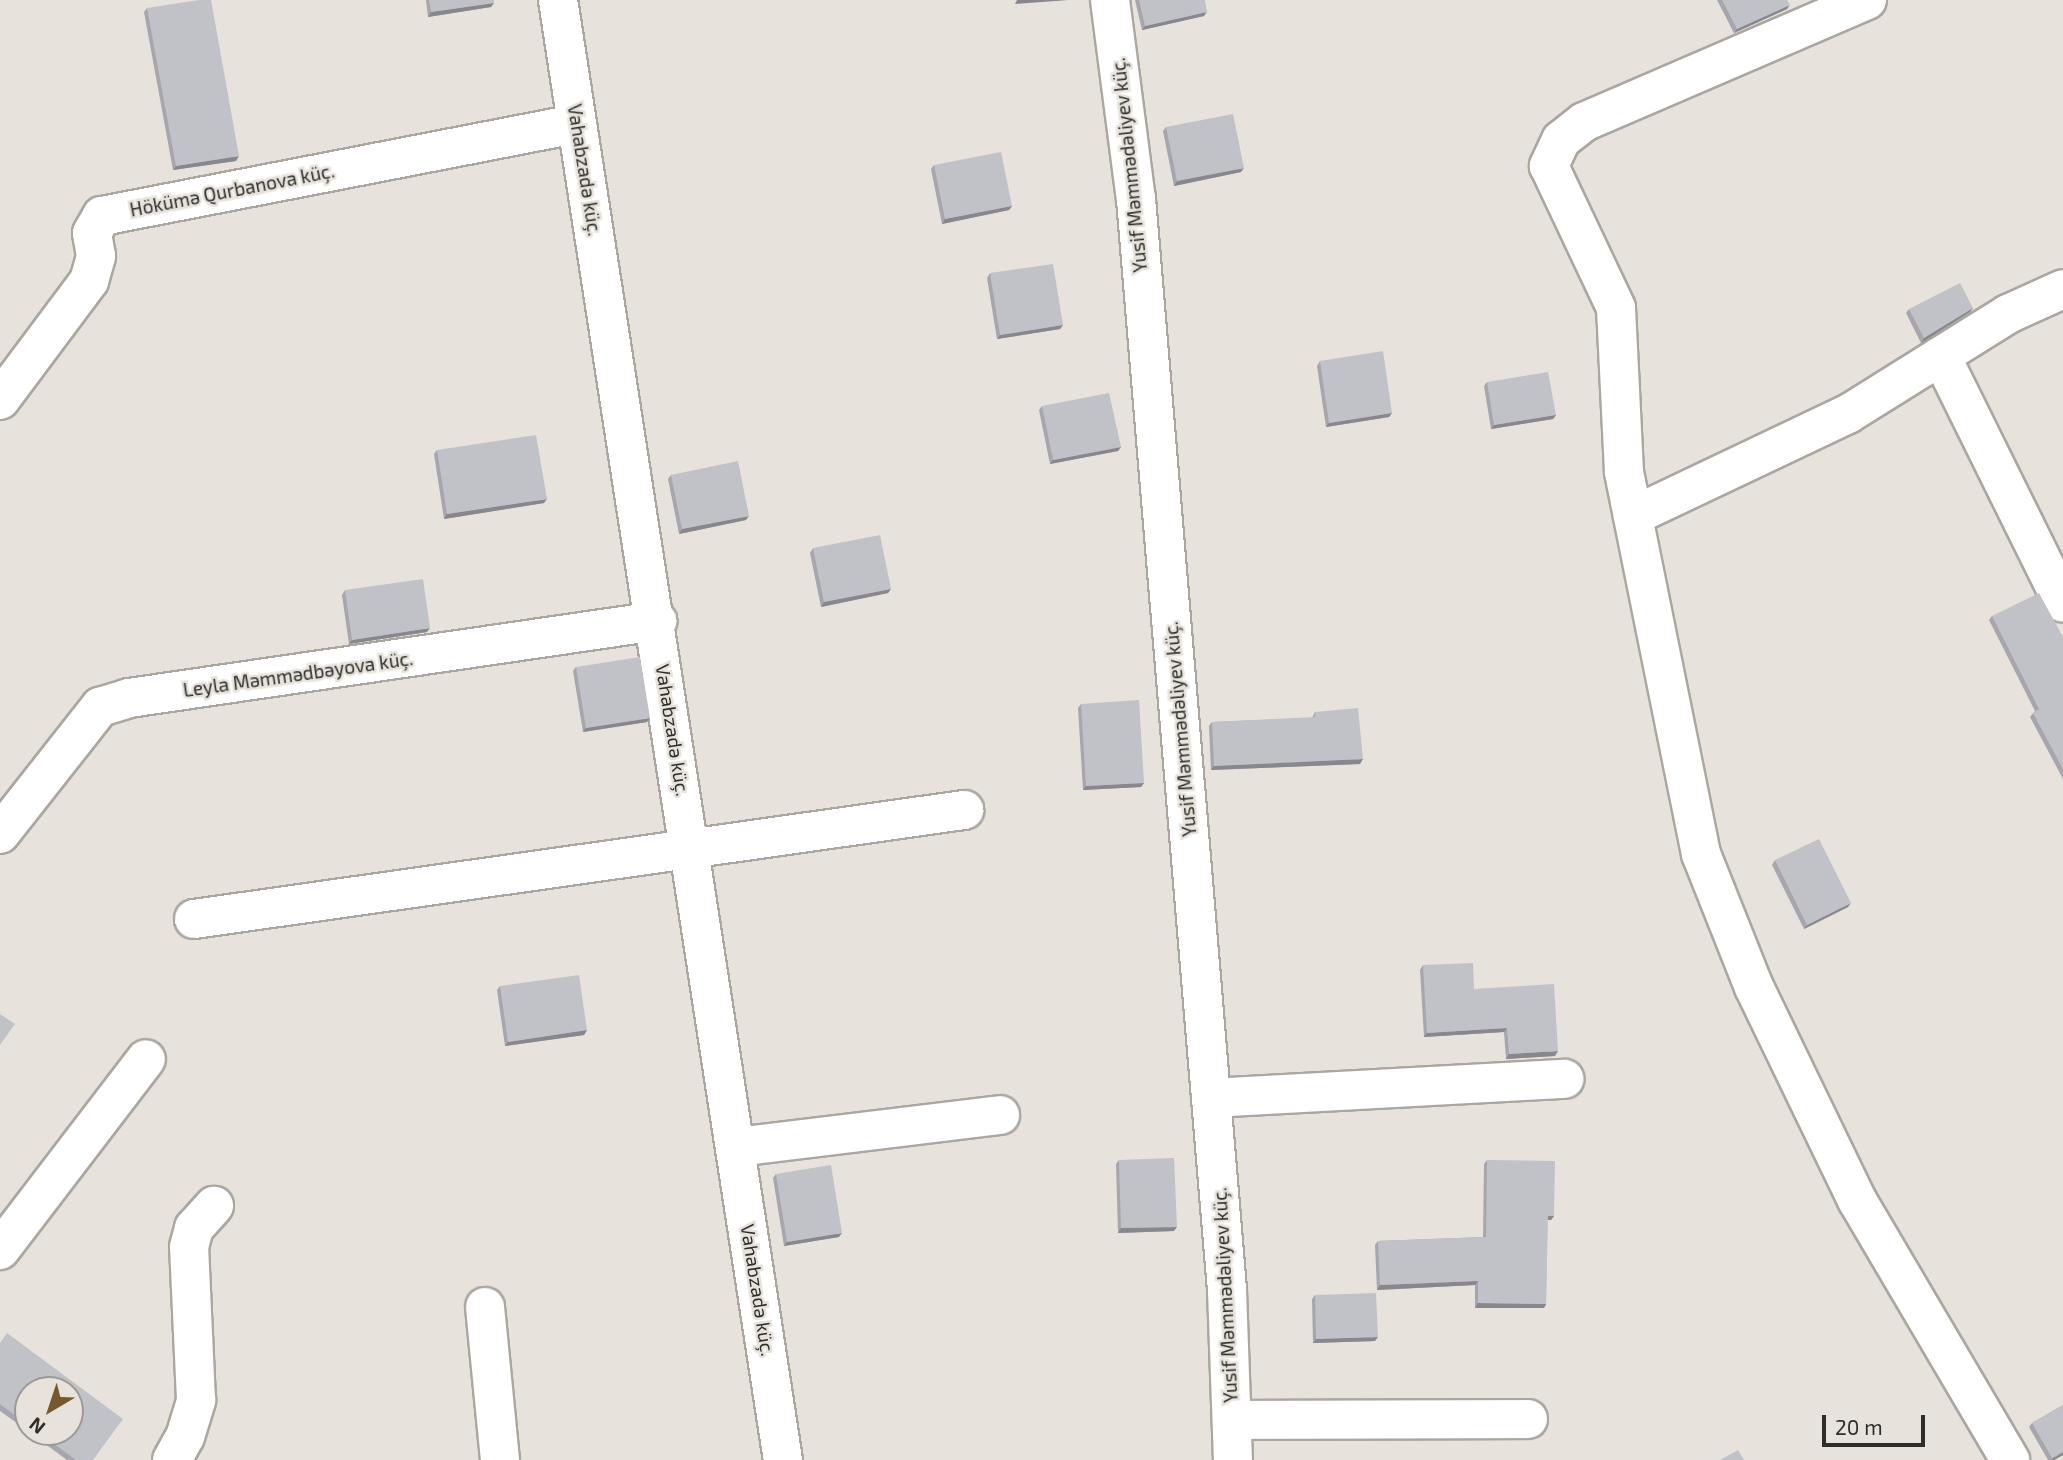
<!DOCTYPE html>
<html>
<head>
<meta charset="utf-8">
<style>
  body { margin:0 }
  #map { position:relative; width:2063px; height:1460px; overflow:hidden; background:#e7e3dc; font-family:"Exo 2",sans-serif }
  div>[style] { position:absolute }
  .roads { filter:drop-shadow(2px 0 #aba7a0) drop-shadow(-2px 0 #aba7a0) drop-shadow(0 2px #aba7a0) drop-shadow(0 -2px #aba7a0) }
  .minor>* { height:38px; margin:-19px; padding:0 19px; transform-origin:19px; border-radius:19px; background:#fff }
  .wall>* { inset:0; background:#a6a6ac }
  .shaded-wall>* { inset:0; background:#87878c }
  .building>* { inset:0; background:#c1c1c8 }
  span { translate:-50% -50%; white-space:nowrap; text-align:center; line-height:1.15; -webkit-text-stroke:5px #e7e3dc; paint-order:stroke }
  .street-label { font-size:19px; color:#2e2d2a }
  .north { position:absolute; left:14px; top:1376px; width:70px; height:70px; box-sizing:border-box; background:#e7e3dc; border:2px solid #9d9a95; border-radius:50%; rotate:219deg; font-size:19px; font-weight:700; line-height:28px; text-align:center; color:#2e2d2a }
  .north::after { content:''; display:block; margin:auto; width:24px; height:32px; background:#73592b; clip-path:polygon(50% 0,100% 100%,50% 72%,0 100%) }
  .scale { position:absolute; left:1822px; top:1415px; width:103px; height:32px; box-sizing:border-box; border:4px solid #2e2d2a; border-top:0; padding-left:9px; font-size:21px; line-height:24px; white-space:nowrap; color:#2e2d2a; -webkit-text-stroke:5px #e7e3dc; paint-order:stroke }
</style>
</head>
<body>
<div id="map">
  <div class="roads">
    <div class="minor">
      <div style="left:558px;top:0;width:1477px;rotate:81.24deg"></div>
      <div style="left:1110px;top:0;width:201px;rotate:82.6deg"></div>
      <div style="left:1136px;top:199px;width:1095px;rotate:85.23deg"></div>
      <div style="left:1227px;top:1290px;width:170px;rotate:88deg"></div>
      <div style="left:1867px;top:0;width:308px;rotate:156.7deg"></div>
      <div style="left:1584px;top:122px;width:29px;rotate:142deg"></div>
      <div style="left:1561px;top:140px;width:29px;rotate:115deg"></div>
      <div style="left:1549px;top:166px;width:157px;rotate:64.7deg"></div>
      <div style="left:1616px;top:308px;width:164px;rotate:87.2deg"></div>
      <div style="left:1624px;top:472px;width:390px;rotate:78.6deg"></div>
      <div style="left:1701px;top:854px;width:143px;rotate:68.3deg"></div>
      <div style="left:1754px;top:987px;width:237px;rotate:64.2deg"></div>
      <div style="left:1857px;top:1200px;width:302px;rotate:59.5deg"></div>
      <div style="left:1941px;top:356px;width:275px;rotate:63.7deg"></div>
      <div style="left:0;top:400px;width:149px;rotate:-53.2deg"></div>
      <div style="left:89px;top:281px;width:26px;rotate:-74deg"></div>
      <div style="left:96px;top:256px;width:23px;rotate:-100deg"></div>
      <div style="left:92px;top:233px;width:20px;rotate:-60deg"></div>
      <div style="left:102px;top:216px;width:484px;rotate:-11deg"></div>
      <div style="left:1633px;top:516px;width:238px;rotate:-25.4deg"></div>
      <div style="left:1848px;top:414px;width:189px;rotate:-32deg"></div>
      <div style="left:2008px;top:314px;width:60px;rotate:-24.4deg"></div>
      <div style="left:0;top:834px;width:162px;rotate:-51.8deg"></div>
      <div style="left:100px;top:707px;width:30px;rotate:-17deg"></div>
      <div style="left:129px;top:698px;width:534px;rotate:-8.3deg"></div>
      <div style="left:194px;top:919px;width:778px;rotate:-8.06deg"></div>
      <div style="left:1211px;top:1098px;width:354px;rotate:-3.1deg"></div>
      <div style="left:736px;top:1147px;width:266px;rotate:-6.9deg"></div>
      <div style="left:0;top:1250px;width:240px;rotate:-52.6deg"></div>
      <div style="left:485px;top:1307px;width:154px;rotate:84.4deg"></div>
      <div style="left:1232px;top:1420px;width:296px;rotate:-0.2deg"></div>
      <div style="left:172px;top:1460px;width:26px;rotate:-61deg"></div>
      <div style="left:185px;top:1437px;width:39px;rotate:-73deg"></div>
      <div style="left:196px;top:1400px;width:153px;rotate:-92.6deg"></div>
      <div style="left:189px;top:1247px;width:20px;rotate:-75deg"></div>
      <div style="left:194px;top:1228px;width:30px;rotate:-48deg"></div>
    </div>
  </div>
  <div class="wall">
    <div style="clip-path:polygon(426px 0,494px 0,491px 7px,428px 17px)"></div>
    <div style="clip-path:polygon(1135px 0,1205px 0,1204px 16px,1142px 30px)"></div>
    <div style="clip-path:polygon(1717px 0,1787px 0,1787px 9px,1734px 33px)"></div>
    <div style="clip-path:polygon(147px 8px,236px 161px,173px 170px,144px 12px)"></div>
    <div style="clip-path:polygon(1166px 127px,1241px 172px,1174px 186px,1163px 131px)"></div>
    <div style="clip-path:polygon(934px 165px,1012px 206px,1009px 210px,942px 224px,931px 169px)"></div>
    <div style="clip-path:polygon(990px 273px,1063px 325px,1060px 329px,997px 339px,987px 278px)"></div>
    <div style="clip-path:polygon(1973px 308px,1970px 312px,1921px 343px,1906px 313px,1909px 309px)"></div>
    <div style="clip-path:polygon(1320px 361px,1392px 413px,1389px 417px,1326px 427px,1317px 366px)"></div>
    <div style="clip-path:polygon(1487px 382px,1556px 415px,1553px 419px,1491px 429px,1484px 386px)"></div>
    <div style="clip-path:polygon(1042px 406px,1121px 447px,1118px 451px,1050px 464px,1039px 410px)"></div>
    <div style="clip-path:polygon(437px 450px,544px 503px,444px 519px,434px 454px)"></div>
    <div style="clip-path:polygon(671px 475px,746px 520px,679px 534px,668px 479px)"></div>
    <div style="clip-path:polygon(813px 548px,891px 589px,888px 593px,821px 607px,810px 553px)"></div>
    <div style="clip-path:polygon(345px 590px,427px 632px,349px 644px,342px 595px)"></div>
    <div style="clip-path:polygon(1992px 616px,2063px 637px,2063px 779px,2030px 717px,2035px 711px,1989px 620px)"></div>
    <div style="clip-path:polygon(576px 667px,647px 722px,583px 732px,573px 671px)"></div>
    <div style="clip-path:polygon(1081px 704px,1144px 783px,1141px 787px,1083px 790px,1078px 708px)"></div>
    <div style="clip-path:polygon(1315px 712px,1360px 764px,1211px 770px,1209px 726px,1212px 722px,1312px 718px)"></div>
    <div style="clip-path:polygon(1775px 860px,1848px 907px,1804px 929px,1772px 865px)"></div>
    <div style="clip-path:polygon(1423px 965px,1474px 989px,1555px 1056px,1506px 1059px,1504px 1032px,1424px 1037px,1420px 970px)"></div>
    <div style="clip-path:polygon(500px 986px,587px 1030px,584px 1035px,505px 1046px,497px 990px)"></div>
    <div style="clip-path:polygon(1119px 1160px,1174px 1231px,1118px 1233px,1116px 1164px)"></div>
    <div style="clip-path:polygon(1487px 1160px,1554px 1216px,1551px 1220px,1547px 1220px,1546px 1304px,1544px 1308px,1475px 1308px,1475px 1285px,1377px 1290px,1375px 1245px,1378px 1241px,1483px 1237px,1484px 1164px)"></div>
    <div style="clip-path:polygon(776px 1174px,839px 1237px,784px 1246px,773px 1178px)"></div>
    <div style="clip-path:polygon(1315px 1295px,1375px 1341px,1313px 1343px,1312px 1299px)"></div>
    <div style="clip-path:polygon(0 1343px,93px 1460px,67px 1460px,29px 1432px,70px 1432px,28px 1390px,28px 1431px,0 1411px)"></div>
    <div style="clip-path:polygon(2063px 1405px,2063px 1455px,2054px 1460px,2048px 1460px,2029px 1427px,2032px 1423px)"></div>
  </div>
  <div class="shaded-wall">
    <div style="clip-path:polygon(1017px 0,1069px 0,1015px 4px)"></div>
    <div style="clip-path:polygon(494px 3px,491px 7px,428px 17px,431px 12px)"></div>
    <div style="clip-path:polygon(1790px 5px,1787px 9px,1734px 33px,1737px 29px)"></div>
    <div style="clip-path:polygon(1207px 12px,1204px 16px,1142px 30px,1145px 26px)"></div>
    <div style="clip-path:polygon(239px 156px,236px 161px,173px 170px,176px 166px)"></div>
    <div style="clip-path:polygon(1244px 168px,1241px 172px,1174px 186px,1177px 181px)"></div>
    <div style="clip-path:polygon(1012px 206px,1009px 210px,942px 224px,945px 219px)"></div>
    <div style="clip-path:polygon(1973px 308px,1970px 312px,1921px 343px,1924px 338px)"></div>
    <div style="clip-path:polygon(1063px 325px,1060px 329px,997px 339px,1000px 335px)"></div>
    <div style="clip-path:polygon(1392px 413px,1389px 417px,1326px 427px,1329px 423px)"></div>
    <div style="clip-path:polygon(1556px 415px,1553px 419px,1491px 429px,1494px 425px)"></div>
    <div style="clip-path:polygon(1121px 447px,1118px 451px,1050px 464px,1053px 460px)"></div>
    <div style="clip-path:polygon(547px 499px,544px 503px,444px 519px,447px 514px)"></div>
    <div style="clip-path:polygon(749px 516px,746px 520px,679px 534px,682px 529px)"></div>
    <div style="clip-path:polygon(891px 589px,888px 593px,821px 607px,824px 602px)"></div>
    <div style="clip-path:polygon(430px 628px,427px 632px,349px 644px,352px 640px)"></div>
    <div style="clip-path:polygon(650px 718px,647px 722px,583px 732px,586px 728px)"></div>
    <div style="clip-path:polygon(1363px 759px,1360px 764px,1211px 770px,1214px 766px)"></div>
    <div style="clip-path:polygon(1144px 783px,1141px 787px,1083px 790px,1086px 786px)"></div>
    <div style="clip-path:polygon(1851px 903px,1848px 907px,1804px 929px,1807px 925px)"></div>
    <div style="clip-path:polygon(1507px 1028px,1504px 1032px,1424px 1037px,1427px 1033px)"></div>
    <div style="clip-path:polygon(587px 1030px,584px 1035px,505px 1046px,508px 1042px)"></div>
    <div style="clip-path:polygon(1558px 1051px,1555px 1056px,1506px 1059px,1509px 1054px)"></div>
    <div style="clip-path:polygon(1548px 1216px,1554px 1216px,1551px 1220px,1545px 1220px)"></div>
    <div style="clip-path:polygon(1177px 1227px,1174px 1231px,1118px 1233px,1121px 1228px)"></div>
    <div style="clip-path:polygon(842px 1233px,839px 1237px,784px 1246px,787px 1242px)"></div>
    <div style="clip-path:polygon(1478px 1281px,1475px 1285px,1377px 1290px,1380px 1285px)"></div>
    <div style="clip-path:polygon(1478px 1303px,1546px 1304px,1544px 1308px,1475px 1308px)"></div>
    <div style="clip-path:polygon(1378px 1337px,1375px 1341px,1313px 1343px,1316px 1339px)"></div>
    <div style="clip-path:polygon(2063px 1452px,2063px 1455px,2054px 1460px,2051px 1460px)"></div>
  </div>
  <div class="building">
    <div style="clip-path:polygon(199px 0,211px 0,239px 156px,176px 166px,147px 8px)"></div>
    <div style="clip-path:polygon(429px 0,494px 0,494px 3px,431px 12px)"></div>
    <div style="clip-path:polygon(1139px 0,1205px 0,1207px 12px,1145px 26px)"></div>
    <div style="clip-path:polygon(1722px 0,1787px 0,1790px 5px,1737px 29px)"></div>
    <div style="clip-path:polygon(1233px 114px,1244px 168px,1177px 181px,1166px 127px)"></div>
    <div style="clip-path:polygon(1001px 152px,1012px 206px,945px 219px,934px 165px)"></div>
    <div style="clip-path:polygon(1053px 264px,1063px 325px,1000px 335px,990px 273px)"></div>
    <div style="clip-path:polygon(1960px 283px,1973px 308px,1924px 338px,1909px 309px)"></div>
    <div style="clip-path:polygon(1383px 351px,1392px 413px,1329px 423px,1320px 361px)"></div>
    <div style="clip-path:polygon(1548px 372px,1556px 415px,1494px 425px,1487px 382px)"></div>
    <div style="clip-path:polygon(1109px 393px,1121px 447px,1053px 460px,1042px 406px)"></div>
    <div style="clip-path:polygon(536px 435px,547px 499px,447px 514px,437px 450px)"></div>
    <div style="clip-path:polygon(738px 461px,749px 516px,682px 529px,671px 475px)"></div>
    <div style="clip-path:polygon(880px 535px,891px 589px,824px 602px,813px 548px)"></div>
    <div style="clip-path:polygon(423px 579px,430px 628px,352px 640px,345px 590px)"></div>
    <div style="clip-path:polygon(2039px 593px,2063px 637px,2063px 769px,2033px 713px,2039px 709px,1992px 616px)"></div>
    <div style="clip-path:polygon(640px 657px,650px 718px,586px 728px,576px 667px)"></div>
    <div style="clip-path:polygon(1139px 700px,1144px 783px,1086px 786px,1081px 704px)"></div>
    <div style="clip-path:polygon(1358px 708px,1363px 759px,1214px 766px,1212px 722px,1315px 717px,1315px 712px)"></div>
    <div style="clip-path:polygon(1819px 839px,1851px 903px,1807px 925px,1775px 860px)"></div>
    <div style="clip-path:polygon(1473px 963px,1474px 989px,1554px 984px,1558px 1051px,1509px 1054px,1507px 1028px,1427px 1033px,1423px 965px)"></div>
    <div style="clip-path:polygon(579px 975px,587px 1030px,508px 1042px,500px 986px)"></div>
    <div style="clip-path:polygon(0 1014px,15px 1024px,0 1045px)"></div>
    <div style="clip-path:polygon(1174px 1158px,1177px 1227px,1121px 1228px,1119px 1160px)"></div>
    <div style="clip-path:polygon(1487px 1160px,1555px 1161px,1554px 1216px,1548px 1216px,1546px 1304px,1478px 1303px,1478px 1281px,1380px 1285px,1378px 1241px,1486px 1237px)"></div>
    <div style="clip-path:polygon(831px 1165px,842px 1233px,787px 1242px,776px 1174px)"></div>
    <div style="clip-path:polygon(1376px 1293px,1378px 1337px,1316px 1339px,1315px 1295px)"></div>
    <div style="clip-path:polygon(7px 1333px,123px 1419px,93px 1460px,76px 1460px,38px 1432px,70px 1432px,70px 1390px,28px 1390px,28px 1425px,0 1404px,0 1343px)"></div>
    <div style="clip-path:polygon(2063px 1405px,2063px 1452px,2052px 1458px,2032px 1423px)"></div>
    <div style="clip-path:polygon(1738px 1450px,1744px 1460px,1720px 1460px)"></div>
  </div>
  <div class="street-label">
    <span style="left:1129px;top:165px;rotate:-96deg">Yusif Məmmədəliyev küç.</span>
    <span style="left:585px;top:170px;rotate:81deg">Vahabzadə küç.</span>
    <span style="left:232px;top:190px;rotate:-11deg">Hökümə Qurbanova küç.</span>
    <span style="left:298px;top:674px;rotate:-8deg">Leyla Məmmədbəyova küç.</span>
    <span style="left:1180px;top:729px;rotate:-95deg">Yusif Məmmədəliyev küç.</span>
    <span style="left:673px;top:730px;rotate:81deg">Vahabzadə küç.</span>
    <span style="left:758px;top:1290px;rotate:81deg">Vahabzadə küç.</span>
    <span style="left:1225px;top:1295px;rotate:-93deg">Yusif Məmmədəliyev küç.</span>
  </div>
  <div class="north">N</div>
  <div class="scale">20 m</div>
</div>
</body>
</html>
